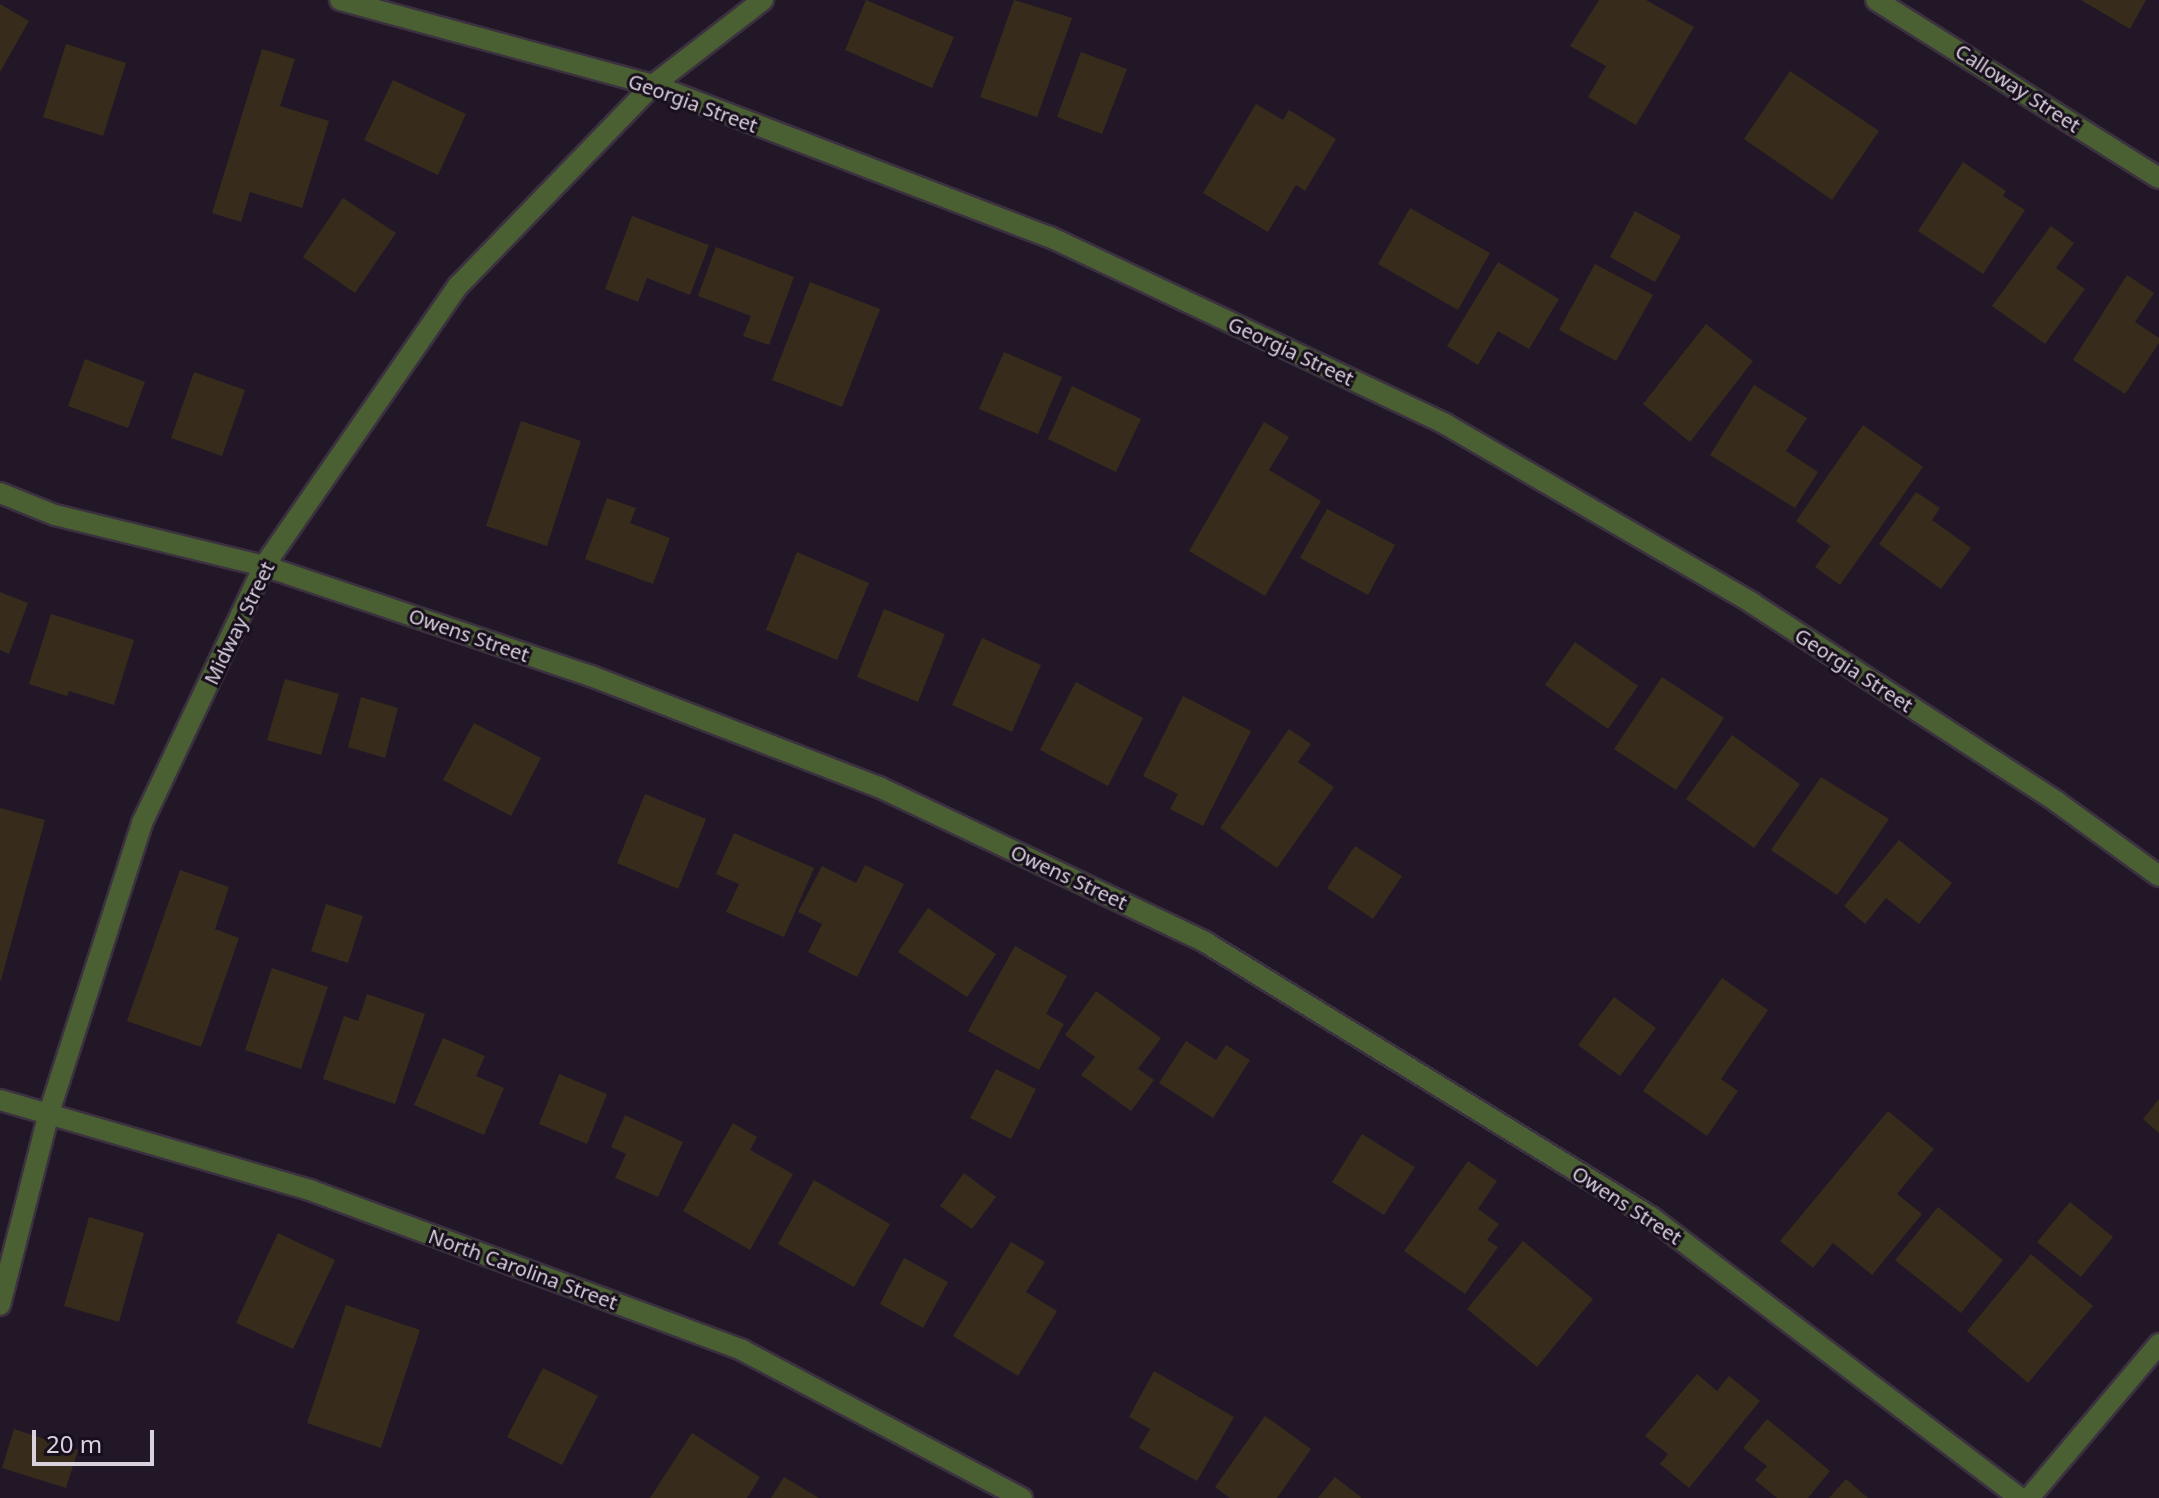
<!DOCTYPE html>
<html>
<head>
<meta charset="utf-8">
<style>
  body { margin:0 }
  #map { position:relative; width:2159px; height:1498px; overflow:hidden; background:#221727; font-family:"Noto Sans",sans-serif }
  div>[style] { position:absolute }
  .building>* { inset:0; background:#372c1b }
  .roads { filter:drop-shadow(2px 0 #3c3140) drop-shadow(-2px 0 #3c3140) drop-shadow(0 2px #3c3140) drop-shadow(0 -2px #3c3140) }
  .minor>* { height:20px; margin:-10px; padding:0 10px; transform-origin:10px; border-radius:10px; background:#4a6032 }
  span { translate:-50% -50%; white-space:nowrap; text-align:center; line-height:1.15; -webkit-text-stroke:6px #180e1d; paint-order:stroke }
  .street-label { font-size:20px; color:#d9d2dc }
  .scale { position:absolute; left:32px; top:1430px; width:122px; height:36px; box-sizing:border-box; border:4px solid #d9d2dc; border-top:0; padding-left:10px; font-size:24px; line-height:28px; white-space:nowrap; color:#d9d2dc; -webkit-text-stroke:6px #180e1d; paint-order:stroke }
</style>
</head>
<body>
<div id="map">
  <div class="building">
    <div style="clip-path:polygon(866px 0,954px 37px,932px 88px,845px 50px)"></div>
    <div style="clip-path:polygon(1014px 0,1072px 18px,1037px 117px,980px 97px)"></div>
    <div style="clip-path:polygon(1599px 0,1646px 0,1694px 27px,1636px 125px,1588px 97px,1606px 66px,1570px 46px)"></div>
    <div style="clip-path:polygon(2081px 0,2146px 0,2130px 29px)"></div>
    <div style="clip-path:polygon(0 4px,29px 21px,0 72px)"></div>
    <div style="clip-path:polygon(66px 44px,126px 63px,103px 136px,43px 117px)"></div>
    <div style="clip-path:polygon(262px 49px,295px 59px,280px 106px,329px 121px,302px 208px,250px 192px,241px 222px,212px 213px)"></div>
    <div style="clip-path:polygon(1081px 52px,1127px 69px,1102px 134px,1057px 117px)"></div>
    <div style="clip-path:polygon(1790px 71px,1879px 131px,1832px 200px,1744px 139px)"></div>
    <div style="clip-path:polygon(393px 80px,466px 114px,438px 175px,364px 140px)"></div>
    <div style="clip-path:polygon(1256px 104px,1283px 120px,1289px 110px,1336px 139px,1305px 191px,1296px 185px,1268px 232px,1203px 193px)"></div>
    <div style="clip-path:polygon(1963px 162px,2006px 191px,2003px 196px,2025px 210px,1983px 274px,1918px 231px)"></div>
    <div style="clip-path:polygon(343px 198px,396px 233px,355px 293px,303px 257px)"></div>
    <div style="clip-path:polygon(1410px 208px,1490px 253px,1458px 310px,1378px 264px)"></div>
    <div style="clip-path:polygon(1635px 211px,1681px 236px,1655px 282px,1610px 257px)"></div>
    <div style="clip-path:polygon(632px 216px,709px 245px,690px 295px,647px 278px,638px 302px,605px 289px)"></div>
    <div style="clip-path:polygon(2051px 226px,2074px 243px,2056px 268px,2085px 289px,2045px 344px,1992px 306px)"></div>
    <div style="clip-path:polygon(716px 247px,794px 277px,769px 345px,743px 336px,751px 316px,698px 296px)"></div>
    <div style="clip-path:polygon(1498px 262px,1559px 299px,1529px 349px,1498px 331px,1478px 365px,1447px 346px)"></div>
    <div style="clip-path:polygon(1595px 264px,1653px 295px,1616px 361px,1559px 330px)"></div>
    <div style="clip-path:polygon(2127px 275px,2154px 293px,2135px 322px,2159px 338px,2159px 343px,2125px 394px,2073px 360px)"></div>
    <div style="clip-path:polygon(810px 282px,880px 309px,842px 407px,772px 380px)"></div>
    <div style="clip-path:polygon(1706px 324px,1753px 361px,1690px 442px,1643px 404px)"></div>
    <div style="clip-path:polygon(1004px 352px,1062px 377px,1038px 434px,979px 409px)"></div>
    <div style="clip-path:polygon(85px 359px,145px 382px,128px 428px,68px 406px)"></div>
    <div style="clip-path:polygon(194px 372px,245px 390px,222px 456px,171px 438px)"></div>
    <div style="clip-path:polygon(1754px 385px,1807px 418px,1786px 451px,1818px 472px,1795px 508px,1710px 455px)"></div>
    <div style="clip-path:polygon(1072px 386px,1141px 419px,1116px 472px,1048px 439px)"></div>
    <div style="clip-path:polygon(521px 421px,581px 441px,547px 546px,486px 526px)"></div>
    <div style="clip-path:polygon(1264px 422px,1289px 437px,1269px 470px,1321px 501px,1265px 596px,1189px 551px)"></div>
    <div style="clip-path:polygon(1863px 425px,1923px 467px,1840px 585px,1815px 567px,1830px 546px,1796px 521px)"></div>
    <div style="clip-path:polygon(1916px 492px,1940px 508px,1932px 520px,1971px 548px,1941px 589px,1879px 544px)"></div>
    <div style="clip-path:polygon(607px 498px,636px 508px,630px 523px,670px 538px,653px 584px,585px 559px)"></div>
    <div style="clip-path:polygon(1327px 509px,1395px 545px,1368px 595px,1300px 558px)"></div>
    <div style="clip-path:polygon(797px 552px,869px 583px,837px 660px,766px 630px)"></div>
    <div style="clip-path:polygon(0 592px,28px 603px,9px 654px,0 650px)"></div>
    <div style="clip-path:polygon(884px 609px,945px 634px,918px 702px,857px 677px)"></div>
    <div style="clip-path:polygon(51px 614px,134px 640px,114px 705px,69px 691px,67px 696px,29px 684px)"></div>
    <div style="clip-path:polygon(982px 638px,1041px 665px,1012px 732px,952px 705px)"></div>
    <div style="clip-path:polygon(1575px 642px,1638px 686px,1608px 729px,1545px 685px)"></div>
    <div style="clip-path:polygon(1662px 677px,1724px 718px,1676px 790px,1614px 749px)"></div>
    <div style="clip-path:polygon(285px 679px,339px 694px,321px 755px,267px 740px)"></div>
    <div style="clip-path:polygon(1076px 682px,1143px 718px,1108px 786px,1040px 750px)"></div>
    <div style="clip-path:polygon(1183px 696px,1251px 731px,1203px 826px,1170px 809px,1178px 794px,1143px 776px)"></div>
    <div style="clip-path:polygon(361px 697px,398px 708px,385px 758px,348px 747px)"></div>
    <div style="clip-path:polygon(474px 723px,541px 758px,511px 816px,443px 780px)"></div>
    <div style="clip-path:polygon(1289px 729px,1311px 744px,1298px 762px,1334px 787px,1277px 868px,1220px 828px)"></div>
    <div style="clip-path:polygon(1732px 735px,1800px 784px,1754px 848px,1686px 799px)"></div>
    <div style="clip-path:polygon(1821px 777px,1889px 819px,1837px 895px,1771px 850px)"></div>
    <div style="clip-path:polygon(645px 794px,706px 819px,678px 889px,617px 863px)"></div>
    <div style="clip-path:polygon(0 808px,45px 820px,1px 980px,0 980px)"></div>
    <div style="clip-path:polygon(734px 833px,814px 868px,784px 937px,726px 912px,739px 884px,716px 874px)"></div>
    <div style="clip-path:polygon(1899px 840px,1952px 883px,1919px 924px,1886px 898px,1865px 924px,1844px 906px)"></div>
    <div style="clip-path:polygon(1355px 846px,1402px 876px,1373px 919px,1327px 888px)"></div>
    <div style="clip-path:polygon(865px 865px,904px 884px,857px 977px,808px 952px,822px 924px,798px 912px,822px 866px,856px 883px)"></div>
    <div style="clip-path:polygon(180px 870px,229px 887px,215px 929px,239px 938px,201px 1047px,127px 1021px)"></div>
    <div style="clip-path:polygon(326px 904px,363px 916px,348px 963px,311px 951px)"></div>
    <div style="clip-path:polygon(928px 908px,996px 954px,967px 997px,898px 952px)"></div>
    <div style="clip-path:polygon(1015px 946px,1067px 976px,1046px 1014px,1064px 1024px,1039px 1070px,968px 1031px)"></div>
    <div style="clip-path:polygon(272px 968px,328px 987px,301px 1069px,245px 1050px)"></div>
    <div style="clip-path:polygon(1722px 978px,1768px 1010px,1721px 1079px,1738px 1091px,1707px 1136px,1643px 1091px)"></div>
    <div style="clip-path:polygon(1096px 991px,1161px 1038px,1138px 1069px,1154px 1080px,1131px 1111px,1081px 1075px,1095px 1057px,1065px 1035px)"></div>
    <div style="clip-path:polygon(367px 994px,425px 1014px,395px 1104px,323px 1079px,344px 1016px,358px 1021px)"></div>
    <div style="clip-path:polygon(1614px 997px,1656px 1028px,1620px 1076px,1578px 1045px)"></div>
    <div style="clip-path:polygon(443px 1038px,485px 1056px,476px 1076px,504px 1088px,484px 1135px,414px 1105px)"></div>
    <div style="clip-path:polygon(1186px 1041px,1216px 1060px,1226px 1045px,1250px 1060px,1213px 1118px,1159px 1083px)"></div>
    <div style="clip-path:polygon(996px 1069px,1036px 1089px,1011px 1139px,970px 1118px)"></div>
    <div style="clip-path:polygon(559px 1074px,607px 1094px,587px 1144px,539px 1124px)"></div>
    <div style="clip-path:polygon(2159px 1099px,2159px 1133px,2143px 1119px)"></div>
    <div style="clip-path:polygon(1888px 1111px,1934px 1149px,1897px 1194px,1922px 1214px,1872px 1275px,1833px 1243px,1813px 1268px,1780px 1241px)"></div>
    <div style="clip-path:polygon(625px 1115px,683px 1142px,658px 1197px,615px 1178px,626px 1154px,611px 1147px)"></div>
    <div style="clip-path:polygon(733px 1123px,757px 1137px,750px 1150px,793px 1174px,750px 1250px,683px 1211px)"></div>
    <div style="clip-path:polygon(1362px 1134px,1415px 1167px,1384px 1215px,1332px 1182px)"></div>
    <div style="clip-path:polygon(1468px 1161px,1497px 1181px,1478px 1209px,1499px 1224px,1487px 1240px,1498px 1247px,1465px 1294px,1404px 1251px)"></div>
    <div style="clip-path:polygon(964px 1173px,996px 1197px,972px 1229px,940px 1206px)"></div>
    <div style="clip-path:polygon(814px 1180px,890px 1224px,854px 1287px,778px 1244px)"></div>
    <div style="clip-path:polygon(2070px 1202px,2113px 1237px,2081px 1277px,2037px 1242px)"></div>
    <div style="clip-path:polygon(1938px 1207px,2003px 1260px,1961px 1313px,1895px 1260px)"></div>
    <div style="clip-path:polygon(89px 1217px,144px 1233px,119px 1322px,64px 1306px)"></div>
    <div style="clip-path:polygon(278px 1233px,335px 1260px,293px 1349px,236px 1323px)"></div>
    <div style="clip-path:polygon(1523px 1241px,1593px 1299px,1537px 1367px,1467px 1309px)"></div>
    <div style="clip-path:polygon(1011px 1242px,1045px 1262px,1026px 1292px,1057px 1311px,1018px 1376px,953px 1336px)"></div>
    <div style="clip-path:polygon(2031px 1254px,2093px 1306px,2028px 1383px,1967px 1331px)"></div>
    <div style="clip-path:polygon(904px 1258px,948px 1282px,923px 1328px,880px 1304px)"></div>
    <div style="clip-path:polygon(346px 1305px,420px 1330px,381px 1448px,307px 1423px)"></div>
    <div style="clip-path:polygon(543px 1368px,598px 1396px,562px 1465px,507px 1437px)"></div>
    <div style="clip-path:polygon(1154px 1371px,1234px 1417px,1197px 1481px,1139px 1448px,1150px 1429px,1129px 1417px)"></div>
    <div style="clip-path:polygon(1697px 1374px,1717px 1391px,1729px 1376px,1760px 1401px,1689px 1488px,1660px 1464px,1668px 1454px,1645px 1436px)"></div>
    <div style="clip-path:polygon(1265px 1416px,1311px 1449px,1277px 1498px,1230px 1498px,1215px 1487px)"></div>
    <div style="clip-path:polygon(1767px 1419px,1830px 1471px,1808px 1498px,1777px 1498px,1755px 1480px,1767px 1466px,1743px 1448px)"></div>
    <div style="clip-path:polygon(14px 1429px,78px 1450px,66px 1488px,2px 1468px)"></div>
    <div style="clip-path:polygon(692px 1433px,760px 1477px,747px 1498px,650px 1498px)"></div>
    <div style="clip-path:polygon(784px 1477px,819px 1498px,771px 1498px)"></div>
    <div style="clip-path:polygon(1335px 1477px,1362px 1498px,1318px 1498px)"></div>
    <div style="clip-path:polygon(1846px 1479px,1868px 1498px,1829px 1498px)"></div>
  </div>
  <div class="roads">
    <div class="minor">
      <div style="left:340px;top:0;width:324px;rotate:15.2deg"></div>
      <div style="left:653px;top:85px;width:425px;rotate:21deg"></div>
      <div style="left:1050px;top:237px;width:437px;rotate:25.3deg"></div>
      <div style="left:1445px;top:424px;width:355px;rotate:30.2deg"></div>
      <div style="left:1752px;top:603px;width:364px;rotate:33.1deg"></div>
      <div style="left:2057px;top:802px;width:126px;rotate:36deg"></div>
      <div style="left:1876px;top:0;width:334px;rotate:32.2deg"></div>
      <div style="left:0;top:493px;width:59px;rotate:21.8deg"></div>
      <div style="left:55px;top:515px;width:215px;rotate:13.7deg"></div>
      <div style="left:264px;top:566px;width:345px;rotate:18.6deg"></div>
      <div style="left:591px;top:676px;width:309px;rotate:21.1deg"></div>
      <div style="left:879px;top:787px;width:361px;rotate:25.4deg"></div>
      <div style="left:1205px;top:942px;width:524px;rotate:31.66deg"></div>
      <div style="left:1651px;top:1217px;width:464px;rotate:37.3deg"></div>
      <div style="left:0;top:1100px;width:323px;rotate:16.2deg"></div>
      <div style="left:310px;top:1190px;width:461px;rotate:20.3deg"></div>
      <div style="left:742px;top:1350px;width:317px;rotate:27.9deg"></div>
      <div style="left:0;top:1305px;width:198px;rotate:-75.7deg"></div>
      <div style="left:49px;top:1113px;width:305px;rotate:-72.2deg"></div>
      <div style="left:142px;top:823px;width:284px;rotate:-64.6deg"></div>
      <div style="left:264px;top:566px;width:341px;rotate:-55.3deg"></div>
      <div style="left:458px;top:286px;width:280px;rotate:-45.9deg"></div>
      <div style="left:653px;top:85px;width:139px;rotate:-37.7deg"></div>
      <div style="left:2029px;top:1498px;width:202px;rotate:-49.8deg"></div>
    </div>
  </div>
  <div class="street-label">
    <span style="left:2018px;top:88px;rotate:33deg">Calloway Street</span>
    <span style="left:693px;top:103px;rotate:20deg">Georgia Street</span>
    <span style="left:1291px;top:351px;rotate:25deg">Georgia Street</span>
    <span style="left:239px;top:623px;rotate:-64deg">Midway Street</span>
    <span style="left:469px;top:635px;rotate:19deg">Owens Street</span>
    <span style="left:1854px;top:670px;rotate:33deg">Georgia Street</span>
    <span style="left:1069px;top:877px;rotate:25deg">Owens Street</span>
    <span style="left:1627px;top:1205px;rotate:33deg">Owens Street</span>
    <span style="left:523px;top:1269px;rotate:20deg">North Carolina Street</span>
  </div>
  <div class="scale">20 m</div>
</div>
</body>
</html>
